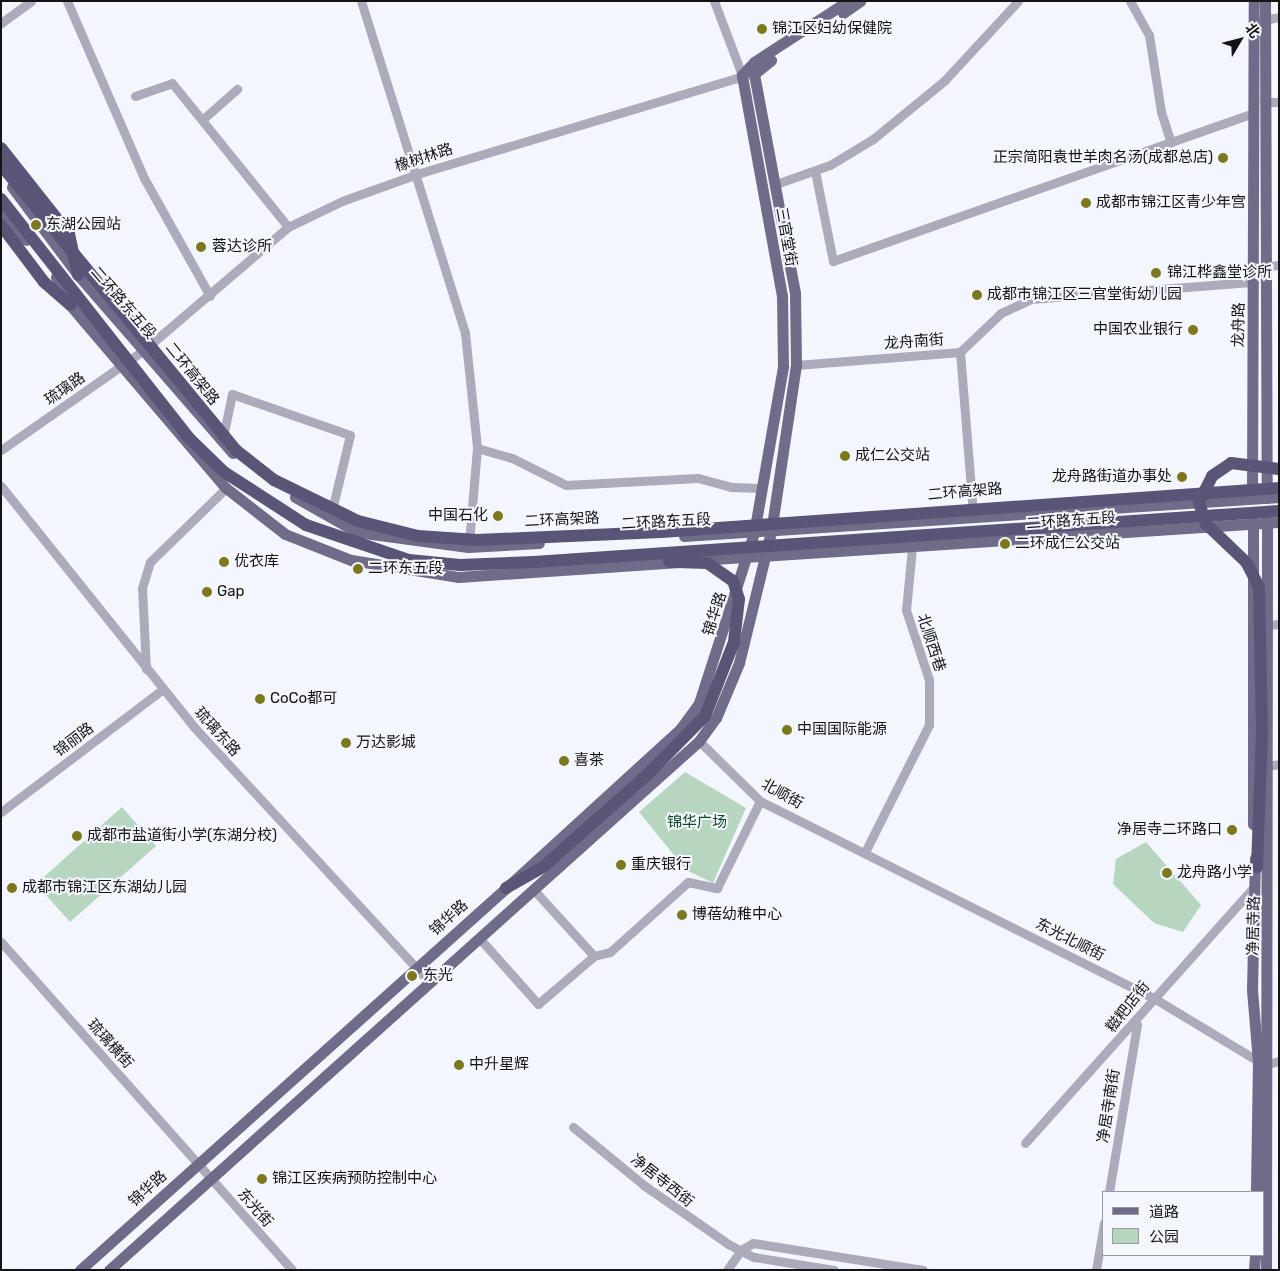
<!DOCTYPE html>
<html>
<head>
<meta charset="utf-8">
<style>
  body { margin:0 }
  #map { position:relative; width:1280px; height:1271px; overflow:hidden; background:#f4f6fd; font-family:Rubik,"Noto Sans SC",sans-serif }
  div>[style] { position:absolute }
  .green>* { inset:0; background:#b7d6bf }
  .minor>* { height:9px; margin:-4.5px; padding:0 4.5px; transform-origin:4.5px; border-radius:4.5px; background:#acaabb }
  .major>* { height:11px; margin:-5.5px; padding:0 5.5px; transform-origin:5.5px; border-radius:5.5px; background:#6f6b89 }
  .highway>* { height:12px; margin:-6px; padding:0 6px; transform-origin:6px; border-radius:6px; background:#5a5576 }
  .dots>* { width:14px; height:14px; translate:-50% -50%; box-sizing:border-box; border:2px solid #f4f6fd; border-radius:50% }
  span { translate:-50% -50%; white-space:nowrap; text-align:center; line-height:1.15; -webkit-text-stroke:4px #f4f6fd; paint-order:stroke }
  .poi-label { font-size:15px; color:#141417 }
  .left { translate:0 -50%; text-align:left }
  .right { translate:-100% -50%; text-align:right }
  .street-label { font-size:15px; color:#141417 }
  .park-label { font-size:15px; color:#0c4926 }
  .frame { position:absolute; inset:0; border:2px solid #141417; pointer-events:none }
  .legend { position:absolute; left:1102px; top:1191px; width:162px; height:65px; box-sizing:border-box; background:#f4f6fd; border:1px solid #9a9ca1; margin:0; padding:6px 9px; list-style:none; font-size:15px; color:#141417 }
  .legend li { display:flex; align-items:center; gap:10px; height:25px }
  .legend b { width:25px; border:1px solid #9a9ca1 }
  .north { position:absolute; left:1215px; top:15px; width:50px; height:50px; -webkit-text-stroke:4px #f4f6fd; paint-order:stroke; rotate:53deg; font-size:14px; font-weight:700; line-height:20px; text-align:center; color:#141417 }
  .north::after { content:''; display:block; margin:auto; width:18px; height:22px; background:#141417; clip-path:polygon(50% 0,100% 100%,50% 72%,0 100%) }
</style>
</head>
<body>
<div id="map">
  <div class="green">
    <div style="clip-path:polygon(685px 772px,746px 808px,713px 883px,686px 870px,639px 812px)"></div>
    <div style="clip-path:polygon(122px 807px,156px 846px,70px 922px,36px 884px)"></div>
    <div style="clip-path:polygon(1146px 842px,1201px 905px,1183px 932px,1154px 923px,1113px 884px,1116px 859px)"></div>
  </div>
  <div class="minor">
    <div style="left:67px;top:1px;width:193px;rotate:66.5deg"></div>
    <div style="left:144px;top:178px;width:135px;rotate:60.8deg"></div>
    <div style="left:361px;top:1px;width:348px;rotate:72.6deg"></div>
    <div style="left:465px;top:333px;width:116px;rotate:84deg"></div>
    <div style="left:477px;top:448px;width:96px;rotate:94.8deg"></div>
    <div style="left:714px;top:1px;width:79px;rotate:69.3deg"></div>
    <div style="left:1130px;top:1px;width:39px;rotate:61deg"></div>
    <div style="left:1149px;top:35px;width:78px;rotate:81.1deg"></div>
    <div style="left:1161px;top:112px;width:32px;rotate:72deg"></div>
    <div style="left:1259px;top:21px;width:20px;rotate:-11deg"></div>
    <div style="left:1px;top:23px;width:37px;rotate:-36deg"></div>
    <div style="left:135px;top:96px;width:39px;rotate:-19deg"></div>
    <div style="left:172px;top:83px;width:185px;rotate:51.1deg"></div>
    <div style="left:1264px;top:102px;width:15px"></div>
    <div style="left:202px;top:120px;width:47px;rotate:-41.5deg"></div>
    <div style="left:815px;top:171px;width:92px;rotate:78.7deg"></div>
    <div style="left:833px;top:261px;width:445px;rotate:-19.4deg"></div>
    <div style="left:776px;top:184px;width:57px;rotate:-19.4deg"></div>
    <div style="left:830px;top:165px;width:50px;rotate:-31.2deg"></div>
    <div style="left:873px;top:139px;width:92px;rotate:-39.2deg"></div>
    <div style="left:944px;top:81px;width:109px;rotate:-47.2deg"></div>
    <div style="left:1269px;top:266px;width:10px;rotate:-6deg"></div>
    <div style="left:960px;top:352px;width:163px;rotate:85.4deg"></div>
    <div style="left:796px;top:365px;width:165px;rotate:-4.5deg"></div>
    <div style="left:960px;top:352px;width:57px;rotate:-43.6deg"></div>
    <div style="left:1001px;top:313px;width:33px;rotate:-25deg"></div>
    <div style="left:1031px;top:299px;width:224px;rotate:-4.4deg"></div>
    <div style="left:223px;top:437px;width:44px;rotate:-78.2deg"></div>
    <div style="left:232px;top:394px;width:125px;rotate:19.2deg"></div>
    <div style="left:350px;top:435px;width:81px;rotate:103.5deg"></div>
    <div style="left:477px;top:448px;width:36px;rotate:16deg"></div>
    <div style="left:512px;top:458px;width:60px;rotate:26.6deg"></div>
    <div style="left:566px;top:485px;width:132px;rotate:-3deg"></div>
    <div style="left:698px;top:478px;width:34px;rotate:15deg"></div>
    <div style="left:731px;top:487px;width:30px;rotate:2deg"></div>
    <div style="left:1px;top:450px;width:174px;rotate:-35deg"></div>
    <div style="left:144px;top:350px;width:189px;rotate:-40.5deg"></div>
    <div style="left:288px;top:227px;width:60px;rotate:-25.7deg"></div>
    <div style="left:342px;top:201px;width:80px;rotate:-19.8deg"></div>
    <div style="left:417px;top:174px;width:344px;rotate:-16.7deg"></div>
    <div style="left:1px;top:486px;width:309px;rotate:51.3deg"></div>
    <div style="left:194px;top:727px;width:347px;rotate:47.3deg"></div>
    <div style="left:1269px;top:625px;width:10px;rotate:-6deg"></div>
    <div style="left:146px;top:669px;width:81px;rotate:-92.8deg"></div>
    <div style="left:142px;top:588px;width:27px;rotate:-73deg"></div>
    <div style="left:150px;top:562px;width:106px;rotate:-44.2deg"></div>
    <div style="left:699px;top:741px;width:86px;rotate:44.5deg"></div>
    <div style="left:760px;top:801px;width:438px;rotate:26.6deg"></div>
    <div style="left:1152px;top:997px;width:124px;rotate:31.1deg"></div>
    <div style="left:1267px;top:766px;width:12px;rotate:-9deg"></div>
    <div style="left:1px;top:812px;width:203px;rotate:-37.2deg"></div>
    <div style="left:865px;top:852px;width:142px;rotate:-63.3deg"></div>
    <div style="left:929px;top:725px;width:45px;rotate:-90deg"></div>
    <div style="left:929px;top:680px;width:74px;rotate:-108.2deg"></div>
    <div style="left:906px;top:610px;width:62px;rotate:-84.5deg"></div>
    <div style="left:481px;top:940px;width:86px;rotate:48.3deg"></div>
    <div style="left:538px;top:1004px;width:74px;rotate:-40.6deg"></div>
    <div style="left:594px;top:956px;width:91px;rotate:-132.3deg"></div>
    <div style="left:1px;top:942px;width:438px;rotate:48.4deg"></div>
    <div style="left:594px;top:956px;width:16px;rotate:-14deg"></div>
    <div style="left:610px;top:952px;width:105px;rotate:-41.9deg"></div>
    <div style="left:688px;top:882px;width:30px;rotate:12deg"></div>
    <div style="left:717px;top:888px;width:97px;rotate:-63.7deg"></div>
    <div style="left:1268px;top:1064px;width:11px;rotate:-15deg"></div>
    <div style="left:573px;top:1127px;width:93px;rotate:39.3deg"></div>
    <div style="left:645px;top:1186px;width:101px;rotate:34.9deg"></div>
    <div style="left:728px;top:1244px;width:29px;rotate:27deg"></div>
    <div style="left:754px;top:1257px;width:81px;rotate:9.2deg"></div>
    <div style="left:1025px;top:1143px;width:342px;rotate:-48.2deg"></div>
    <div style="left:1109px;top:1192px;width:170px;rotate:-80.5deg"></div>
    <div style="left:727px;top:1270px;width:24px;rotate:-55deg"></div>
    <div style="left:741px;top:1250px;width:14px;rotate:-30deg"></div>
    <div style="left:753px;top:1243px;width:172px;rotate:9deg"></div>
    <div style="left:1096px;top:1270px;width:48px;rotate:-80.3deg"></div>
  </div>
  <div class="major">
    <div style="left:1265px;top:1px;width:497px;rotate:89.8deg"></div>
    <div style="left:843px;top:13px;width:21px;rotate:-35deg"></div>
    <div style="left:12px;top:187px;width:110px;rotate:53.1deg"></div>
    <div style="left:78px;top:275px;width:236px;rotate:49deg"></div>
    <div style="left:1px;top:210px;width:39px;rotate:50deg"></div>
    <div style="left:56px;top:277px;width:31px;rotate:63deg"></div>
    <div style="left:70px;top:305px;width:240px;rotate:49.6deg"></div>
    <div style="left:226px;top:488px;width:75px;rotate:37.9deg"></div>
    <div style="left:285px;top:534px;width:71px;rotate:21.5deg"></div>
    <div style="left:351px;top:560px;width:108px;rotate:9deg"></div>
    <div style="left:458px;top:577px;width:222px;rotate:-3.9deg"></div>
    <div style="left:295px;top:497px;width:71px;rotate:29.4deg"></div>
    <div style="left:357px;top:532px;width:112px;rotate:7.7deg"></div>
    <div style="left:468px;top:547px;width:71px;rotate:-3.2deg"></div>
    <div style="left:1252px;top:497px;width:496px;rotate:-89.8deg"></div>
    <div style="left:1253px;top:515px;width:309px;rotate:90deg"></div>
    <div style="left:684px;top:536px;width:596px;rotate:-3.75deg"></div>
    <div style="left:699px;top:560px;width:581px;rotate:-3.75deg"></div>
    <div style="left:1255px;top:858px;width:132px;rotate:91.3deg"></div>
    <div style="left:1252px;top:990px;width:71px;rotate:85.2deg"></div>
    <div style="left:1258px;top:1061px;width:131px;rotate:90.9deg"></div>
    <div style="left:80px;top:1270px;width:572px;rotate:-41.88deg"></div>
    <div style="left:506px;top:888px;width:237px;rotate:-42.4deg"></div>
    <div style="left:681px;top:728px;width:31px;rotate:-54deg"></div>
    <div style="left:699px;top:703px;width:179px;rotate:-72.1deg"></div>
    <div style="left:754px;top:533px;width:169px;rotate:-80.1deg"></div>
    <div style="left:783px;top:366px;width:70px;rotate:-90.8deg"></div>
    <div style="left:782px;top:296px;width:225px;rotate:-100.3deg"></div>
    <div style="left:742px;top:75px;width:18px;rotate:-47deg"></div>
    <div style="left:754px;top:62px;width:112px;rotate:-33deg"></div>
    <div style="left:109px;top:1270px;width:792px;rotate:-41.88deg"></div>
    <div style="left:699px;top:741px;width:29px;rotate:-54deg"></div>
    <div style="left:716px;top:718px;width:60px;rotate:-67.3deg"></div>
    <div style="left:739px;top:663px;width:135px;rotate:-76.3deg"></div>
    <div style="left:771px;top:532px;width:169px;rotate:-81.5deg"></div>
    <div style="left:796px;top:365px;width:72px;rotate:-90.8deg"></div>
    <div style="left:795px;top:293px;width:223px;rotate:-100.6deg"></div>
    <div style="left:754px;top:74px;width:22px;rotate:-39deg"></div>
    <div style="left:1254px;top:1270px;width:15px;rotate:-86deg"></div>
    <div style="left:1266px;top:1270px;width:753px;rotate:-89.92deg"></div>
  </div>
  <div class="highway">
    <div style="left:1px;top:148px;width:110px;rotate:51.7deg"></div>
    <div style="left:69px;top:234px;width:42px;rotate:77.6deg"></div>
    <div style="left:1px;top:165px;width:371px;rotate:50.5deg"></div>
    <div style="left:237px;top:451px;width:47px;rotate:38.1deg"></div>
    <div style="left:274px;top:480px;width:93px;rotate:26deg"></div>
    <div style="left:358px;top:521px;width:62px;rotate:14deg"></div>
    <div style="left:418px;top:536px;width:59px;rotate:3.9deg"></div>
    <div style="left:477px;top:540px;width:184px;rotate:-2.5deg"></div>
    <div style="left:661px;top:532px;width:620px;rotate:-4.07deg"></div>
    <div style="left:1px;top:199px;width:305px;rotate:51.8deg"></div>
    <div style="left:190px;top:439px;width:47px;rotate:44.1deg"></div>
    <div style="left:224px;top:472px;width:98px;rotate:32.9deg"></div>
    <div style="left:306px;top:525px;width:109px;rotate:18.8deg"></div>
    <div style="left:409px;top:560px;width:51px;rotate:5.6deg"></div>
    <div style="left:460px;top:565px;width:74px;rotate:-2.3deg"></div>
    <div style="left:534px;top:562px;width:747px;rotate:-3.92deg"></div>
    <div style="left:1px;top:225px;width:71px;rotate:53deg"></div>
    <div style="left:44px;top:282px;width:35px;rotate:41deg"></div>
    <div style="left:1257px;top:867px;width:135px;rotate:-87.9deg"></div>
    <div style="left:1262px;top:732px;width:145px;rotate:-91.2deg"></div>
    <div style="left:1259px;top:587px;width:27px;rotate:-117deg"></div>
    <div style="left:1247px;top:563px;width:57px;rotate:-136.4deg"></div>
    <div style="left:1206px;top:524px;width:23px;rotate:-108deg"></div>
    <div style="left:1199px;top:502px;width:29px;rotate:-63deg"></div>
    <div style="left:1212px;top:476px;width:23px;rotate:-34deg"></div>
    <div style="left:1231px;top:463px;width:48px;rotate:7.1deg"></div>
    <div style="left:506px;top:888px;width:43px;rotate:-29.6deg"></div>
    <div style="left:543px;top:867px;width:140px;rotate:-41.5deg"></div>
    <div style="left:648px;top:774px;width:81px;rotate:-45.5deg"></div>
    <div style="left:705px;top:716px;width:79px;rotate:-68.6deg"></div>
    <div style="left:734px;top:642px;width:43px;rotate:-83.4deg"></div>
    <div style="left:739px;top:599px;width:19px;rotate:-108deg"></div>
    <div style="left:733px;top:581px;width:32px;rotate:-145deg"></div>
    <div style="left:707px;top:563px;width:38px;rotate:-178deg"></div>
  </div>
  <div class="dots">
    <div style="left:762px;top:29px;background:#7c781d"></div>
    <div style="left:1223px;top:158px;background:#7c781d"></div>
    <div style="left:1086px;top:203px;background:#7c781d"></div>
    <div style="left:36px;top:225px;background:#7c781d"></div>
    <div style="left:201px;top:247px;background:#7c781d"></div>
    <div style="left:1156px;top:273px;background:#7c781d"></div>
    <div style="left:977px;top:295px;background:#7c781d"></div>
    <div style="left:1193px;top:330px;background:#7c781d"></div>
    <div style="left:845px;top:456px;background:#7c781d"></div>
    <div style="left:1182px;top:477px;background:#7c781d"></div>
    <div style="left:498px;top:516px;background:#7c781d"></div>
    <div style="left:1005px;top:544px;background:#7c781d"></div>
    <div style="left:224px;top:562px;background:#7c781d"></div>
    <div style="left:358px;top:569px;background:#7c781d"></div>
    <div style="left:207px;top:592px;background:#7c781d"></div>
    <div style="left:260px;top:699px;background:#7c781d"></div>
    <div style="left:787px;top:730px;background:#7c781d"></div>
    <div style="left:346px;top:743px;background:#7c781d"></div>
    <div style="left:564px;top:761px;background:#7c781d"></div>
    <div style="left:1232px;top:830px;background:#7c781d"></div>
    <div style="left:77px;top:836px;background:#7c781d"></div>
    <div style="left:621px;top:865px;background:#7c781d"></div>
    <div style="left:1167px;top:873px;background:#7c781d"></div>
    <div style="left:12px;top:888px;background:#7c781d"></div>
    <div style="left:682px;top:915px;background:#7c781d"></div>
    <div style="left:412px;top:976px;background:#7c781d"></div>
    <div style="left:459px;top:1065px;background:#7c781d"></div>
    <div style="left:262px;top:1179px;background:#7c781d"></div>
  </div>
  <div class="poi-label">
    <span class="left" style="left:772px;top:29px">锦江区妇幼保健院</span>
    <span class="right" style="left:1213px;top:158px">正宗简阳袁世羊肉名汤(成都总店)</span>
    <span class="left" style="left:1096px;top:203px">成都市锦江区青少年宫</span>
    <span class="left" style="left:46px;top:225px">东湖公园站</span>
    <span class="left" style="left:212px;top:247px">蓉达诊所</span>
    <span class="left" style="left:1167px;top:273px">锦江桦鑫堂诊所</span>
    <span class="left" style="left:987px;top:295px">成都市锦江区三官堂街幼儿园</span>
    <span class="right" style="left:1183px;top:330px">中国农业银行</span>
    <span class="left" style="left:855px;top:456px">成仁公交站</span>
    <span class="right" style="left:1172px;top:477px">龙舟路街道办事处</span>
    <span class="right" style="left:488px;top:516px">中国石化</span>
    <span class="left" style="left:1015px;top:544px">二环成仁公交站</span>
    <span class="left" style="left:234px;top:562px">优衣库</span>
    <span class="left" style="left:368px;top:569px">二环东五段</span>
    <span class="left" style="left:217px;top:592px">Gap</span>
    <span class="left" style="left:270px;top:699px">CoCo都可</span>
    <span class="left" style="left:797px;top:730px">中国国际能源</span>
    <span class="left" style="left:356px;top:743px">万达影城</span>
    <span class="left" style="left:574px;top:761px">喜茶</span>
    <span class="right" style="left:1222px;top:830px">净居寺二环路口</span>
    <span class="left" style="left:87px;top:836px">成都市盐道街小学(东湖分校)</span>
    <span class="left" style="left:631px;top:865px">重庆银行</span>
    <span class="left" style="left:1177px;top:873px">龙舟路小学</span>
    <span class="left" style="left:22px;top:888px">成都市锦江区东湖幼儿园</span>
    <span class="left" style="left:692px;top:915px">博蓓幼稚中心</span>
    <span class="left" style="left:423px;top:976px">东光</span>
    <span class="left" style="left:469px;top:1065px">中升星辉</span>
    <span class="left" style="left:272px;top:1179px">锦江区疾病预防控制中心</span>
  </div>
  <div class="street-label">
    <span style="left:424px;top:158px;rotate:-18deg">橡树林路</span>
    <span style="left:786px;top:237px;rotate:80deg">三官堂街</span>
    <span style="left:123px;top:303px;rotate:49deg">二环路东五段</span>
    <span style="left:1239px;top:325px;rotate:-89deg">龙舟路</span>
    <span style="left:914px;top:342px;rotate:-4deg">龙舟南街</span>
    <span style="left:192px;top:374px;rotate:51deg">二环高架路</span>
    <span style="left:65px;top:389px;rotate:-35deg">琉璃路</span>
    <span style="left:965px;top:492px;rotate:-5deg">二环高架路</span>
    <span style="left:562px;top:520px;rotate:-3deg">二环高架路</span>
    <span style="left:1071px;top:521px;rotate:-4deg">二环路东五段</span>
    <span style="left:666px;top:522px;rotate:-3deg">二环路东五段</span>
    <span style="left:715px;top:614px;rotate:-72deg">锦华路</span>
    <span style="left:931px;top:643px;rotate:72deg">北顺西巷</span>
    <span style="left:217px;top:732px;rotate:48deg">琉璃东路</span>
    <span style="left:74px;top:740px;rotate:-37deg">锦丽路</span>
    <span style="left:782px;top:794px;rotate:29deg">北顺街</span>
    <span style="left:449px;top:918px;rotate:-42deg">锦华路</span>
    <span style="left:1254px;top:926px;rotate:-89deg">净居寺路</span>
    <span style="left:1070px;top:940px;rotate:27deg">东光北顺街</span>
    <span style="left:1128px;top:1007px;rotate:-52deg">糍粑店街</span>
    <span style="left:110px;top:1044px;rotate:48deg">琉璃横街</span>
    <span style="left:1109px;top:1106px;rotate:-81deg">净居寺南街</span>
    <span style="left:662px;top:1181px;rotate:38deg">净居寺西街</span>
    <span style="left:148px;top:1189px;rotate:-42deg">锦华路</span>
    <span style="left:255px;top:1208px;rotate:49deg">东光街</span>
  </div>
  <div class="park-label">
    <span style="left:697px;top:823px">锦华广场</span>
  </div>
  <div class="frame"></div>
  <ul class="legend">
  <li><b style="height:6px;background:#6f6b89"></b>道路</li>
  <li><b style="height:14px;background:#b7d6bf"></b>公园</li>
  </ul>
  <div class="north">北</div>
</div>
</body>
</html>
